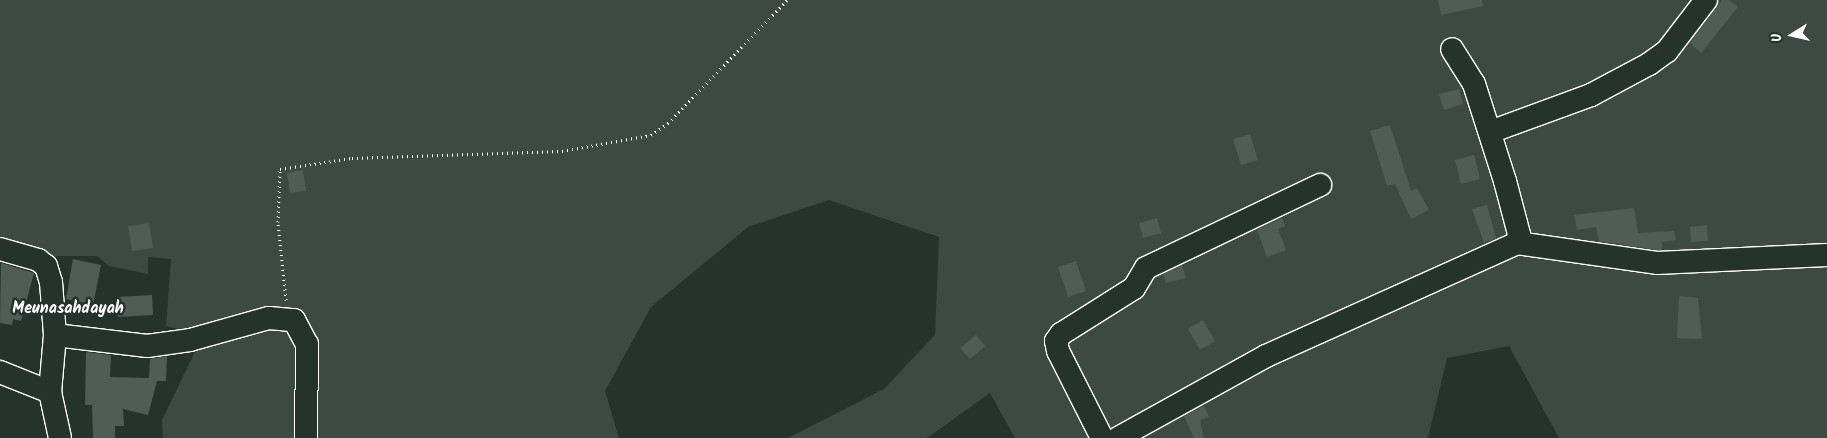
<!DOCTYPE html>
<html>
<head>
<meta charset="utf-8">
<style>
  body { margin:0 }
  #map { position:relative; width:1827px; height:438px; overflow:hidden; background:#26332d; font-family:Kalam,sans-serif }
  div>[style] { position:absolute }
  .green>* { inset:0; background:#3e4944 }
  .building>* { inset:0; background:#515c57 }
  .path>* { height:3px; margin-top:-1.5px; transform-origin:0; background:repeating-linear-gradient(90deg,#fff 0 1px,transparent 0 5px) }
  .roads { filter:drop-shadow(1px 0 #fff) drop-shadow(-1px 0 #fff) drop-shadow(0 1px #fff) drop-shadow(0 -1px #fff) }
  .minor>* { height:22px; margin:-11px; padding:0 11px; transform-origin:11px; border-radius:11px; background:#26332d }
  span { translate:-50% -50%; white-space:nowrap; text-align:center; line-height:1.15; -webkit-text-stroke:5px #26332d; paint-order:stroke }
  .quarter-label { font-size:16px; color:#fff; font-weight:700 }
  .north { position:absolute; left:1767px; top:10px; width:50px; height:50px; -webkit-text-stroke:4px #26332d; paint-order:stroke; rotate:260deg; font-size:14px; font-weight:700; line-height:20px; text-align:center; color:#fff }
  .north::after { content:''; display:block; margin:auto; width:18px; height:22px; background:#fff; clip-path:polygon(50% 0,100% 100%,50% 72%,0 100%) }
</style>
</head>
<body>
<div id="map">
  <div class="green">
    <div style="clip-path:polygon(0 0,1827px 0,1827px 438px,1559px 438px,1509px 346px,1447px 358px,1428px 438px,1015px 438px,990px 393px,927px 438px,788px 438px,884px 389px,935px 335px,939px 237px,829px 200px,748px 227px,651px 307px,605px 391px,619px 438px,163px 438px,162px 420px,203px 335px,166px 326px,171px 259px,148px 257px,148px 274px,109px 266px,97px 256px,41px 256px,0 239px)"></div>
  </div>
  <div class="building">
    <div style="clip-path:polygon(1438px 0,1482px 0,1483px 6px,1441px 15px)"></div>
    <div style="clip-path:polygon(1722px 0,1729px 0,1738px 7px,1701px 53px,1690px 43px)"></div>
    <div style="clip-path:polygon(1459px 89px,1463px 104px,1444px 110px,1439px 94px)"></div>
    <div style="clip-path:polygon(1390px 125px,1411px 191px,1417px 188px,1429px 210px,1411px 219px,1395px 184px,1387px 186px,1370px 131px)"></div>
    <div style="clip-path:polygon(1250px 134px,1258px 160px,1241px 165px,1233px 139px)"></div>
    <div style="clip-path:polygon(1474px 155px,1480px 179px,1461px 184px,1455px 160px)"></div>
    <div style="clip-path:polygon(303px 170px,306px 191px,290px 193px,287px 173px)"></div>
    <div style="clip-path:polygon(1487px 205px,1496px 238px,1484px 243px,1472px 209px)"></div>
    <div style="clip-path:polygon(1634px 208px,1638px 233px,1674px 231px,1676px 240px,1662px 242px,1662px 250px,1658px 250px,1599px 241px,1596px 227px,1577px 230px,1574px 215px)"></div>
    <div style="clip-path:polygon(1157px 218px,1161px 233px,1143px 238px,1139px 223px)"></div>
    <div style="clip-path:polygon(1282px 218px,1285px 226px,1278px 229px,1286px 250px,1267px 257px,1257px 230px)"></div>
    <div style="clip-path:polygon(149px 223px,153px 248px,132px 251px,128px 226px)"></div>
    <div style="clip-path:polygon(1707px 225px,1708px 241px,1691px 242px,1690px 227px)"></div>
    <div style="clip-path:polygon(73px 259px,101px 265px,93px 305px,66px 299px)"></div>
    <div style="clip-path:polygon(1076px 261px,1086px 291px,1068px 297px,1058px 267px)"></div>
    <div style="clip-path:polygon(1px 263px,34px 273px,21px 321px,13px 319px,12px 325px,0 323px)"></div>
    <div style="clip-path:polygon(1182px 265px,1186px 278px,1166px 283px,1163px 274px)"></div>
    <div style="clip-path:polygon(152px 295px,153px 315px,118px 317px,117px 297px)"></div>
    <div style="clip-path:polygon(1679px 296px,1698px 298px,1702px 339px,1677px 338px)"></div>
    <div style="clip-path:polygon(1203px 320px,1215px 341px,1200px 350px,1188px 329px)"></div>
    <div style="clip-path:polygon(976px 335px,985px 346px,970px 359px,960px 348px)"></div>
    <div style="clip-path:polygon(86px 352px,111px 355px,110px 377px,149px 378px,150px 359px,167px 356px,166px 381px,157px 381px,148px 415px,123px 409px,124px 426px,115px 426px,115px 438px,93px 438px,92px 405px,85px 405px)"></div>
    <div style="clip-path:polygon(1204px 406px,1209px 417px,1200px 420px,1204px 438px,1194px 438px,1184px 416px)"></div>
  </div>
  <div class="path">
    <div style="left:286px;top:300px;width:78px;rotate:-95.9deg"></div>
    <div style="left:278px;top:222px;width:53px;rotate:-87.8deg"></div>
    <div style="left:280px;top:169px;width:73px;rotate:-8.7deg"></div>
    <div style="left:352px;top:158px;width:210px;rotate:-1.9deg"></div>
    <div style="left:562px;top:151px;width:90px;rotate:-10.2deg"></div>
    <div style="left:651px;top:135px;width:21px;rotate:-35deg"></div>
    <div style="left:668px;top:123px;width:171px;rotate:-45.9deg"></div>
  </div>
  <div class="roads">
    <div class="minor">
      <div style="left:1490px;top:132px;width:108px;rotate:-20.1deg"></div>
      <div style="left:1591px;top:95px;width:66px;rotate:-28.1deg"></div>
      <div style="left:1649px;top:64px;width:22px;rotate:-36deg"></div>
      <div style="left:1667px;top:51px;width:64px;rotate:-52.6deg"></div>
      <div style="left:1517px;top:243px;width:141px;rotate:8.1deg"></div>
      <div style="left:1657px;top:263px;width:170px;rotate:-2.7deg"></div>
      <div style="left:0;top:249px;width:40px;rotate:16deg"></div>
      <div style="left:38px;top:260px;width:10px;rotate:37deg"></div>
      <div style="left:46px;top:266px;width:17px;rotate:73deg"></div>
      <div style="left:51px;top:282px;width:53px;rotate:85.7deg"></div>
      <div style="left:55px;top:335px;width:57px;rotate:95deg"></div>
      <div style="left:50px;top:392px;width:47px;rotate:77.7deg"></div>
      <div style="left:55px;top:335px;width:93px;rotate:6.8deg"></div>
      <div style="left:147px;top:346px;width:43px;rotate:-7.9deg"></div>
      <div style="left:190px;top:340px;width:82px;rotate:-15.6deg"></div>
      <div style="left:269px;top:318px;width:25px;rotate:5deg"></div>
      <div style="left:294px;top:320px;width:27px;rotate:62deg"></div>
      <div style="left:307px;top:344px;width:94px;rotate:90.6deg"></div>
      <div style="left:0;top:372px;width:54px;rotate:21.8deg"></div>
      <div style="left:1102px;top:438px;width:97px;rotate:-116.8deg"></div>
      <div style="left:1058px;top:351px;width:10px;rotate:-101deg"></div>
      <div style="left:1056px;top:341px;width:9px;rotate:-54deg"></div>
      <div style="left:1061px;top:334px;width:86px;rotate:-32.2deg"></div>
      <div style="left:1134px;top:288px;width:23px;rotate:-59deg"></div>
      <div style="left:1146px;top:268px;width:193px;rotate:-25.5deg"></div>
      <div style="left:1118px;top:438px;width:169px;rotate:-29deg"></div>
      <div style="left:1266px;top:356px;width:275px;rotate:-24.2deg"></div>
      <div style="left:1517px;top:243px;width:9px;rotate:-77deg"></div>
      <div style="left:1519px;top:234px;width:55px;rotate:-104.8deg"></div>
      <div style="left:1505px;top:181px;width:102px;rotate:-107.7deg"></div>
      <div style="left:1474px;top:84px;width:41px;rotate:-122.2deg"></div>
    </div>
  </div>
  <div class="quarter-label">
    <span style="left:68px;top:309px">Meunasahdayah</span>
  </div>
  <div class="north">U</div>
</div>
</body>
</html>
